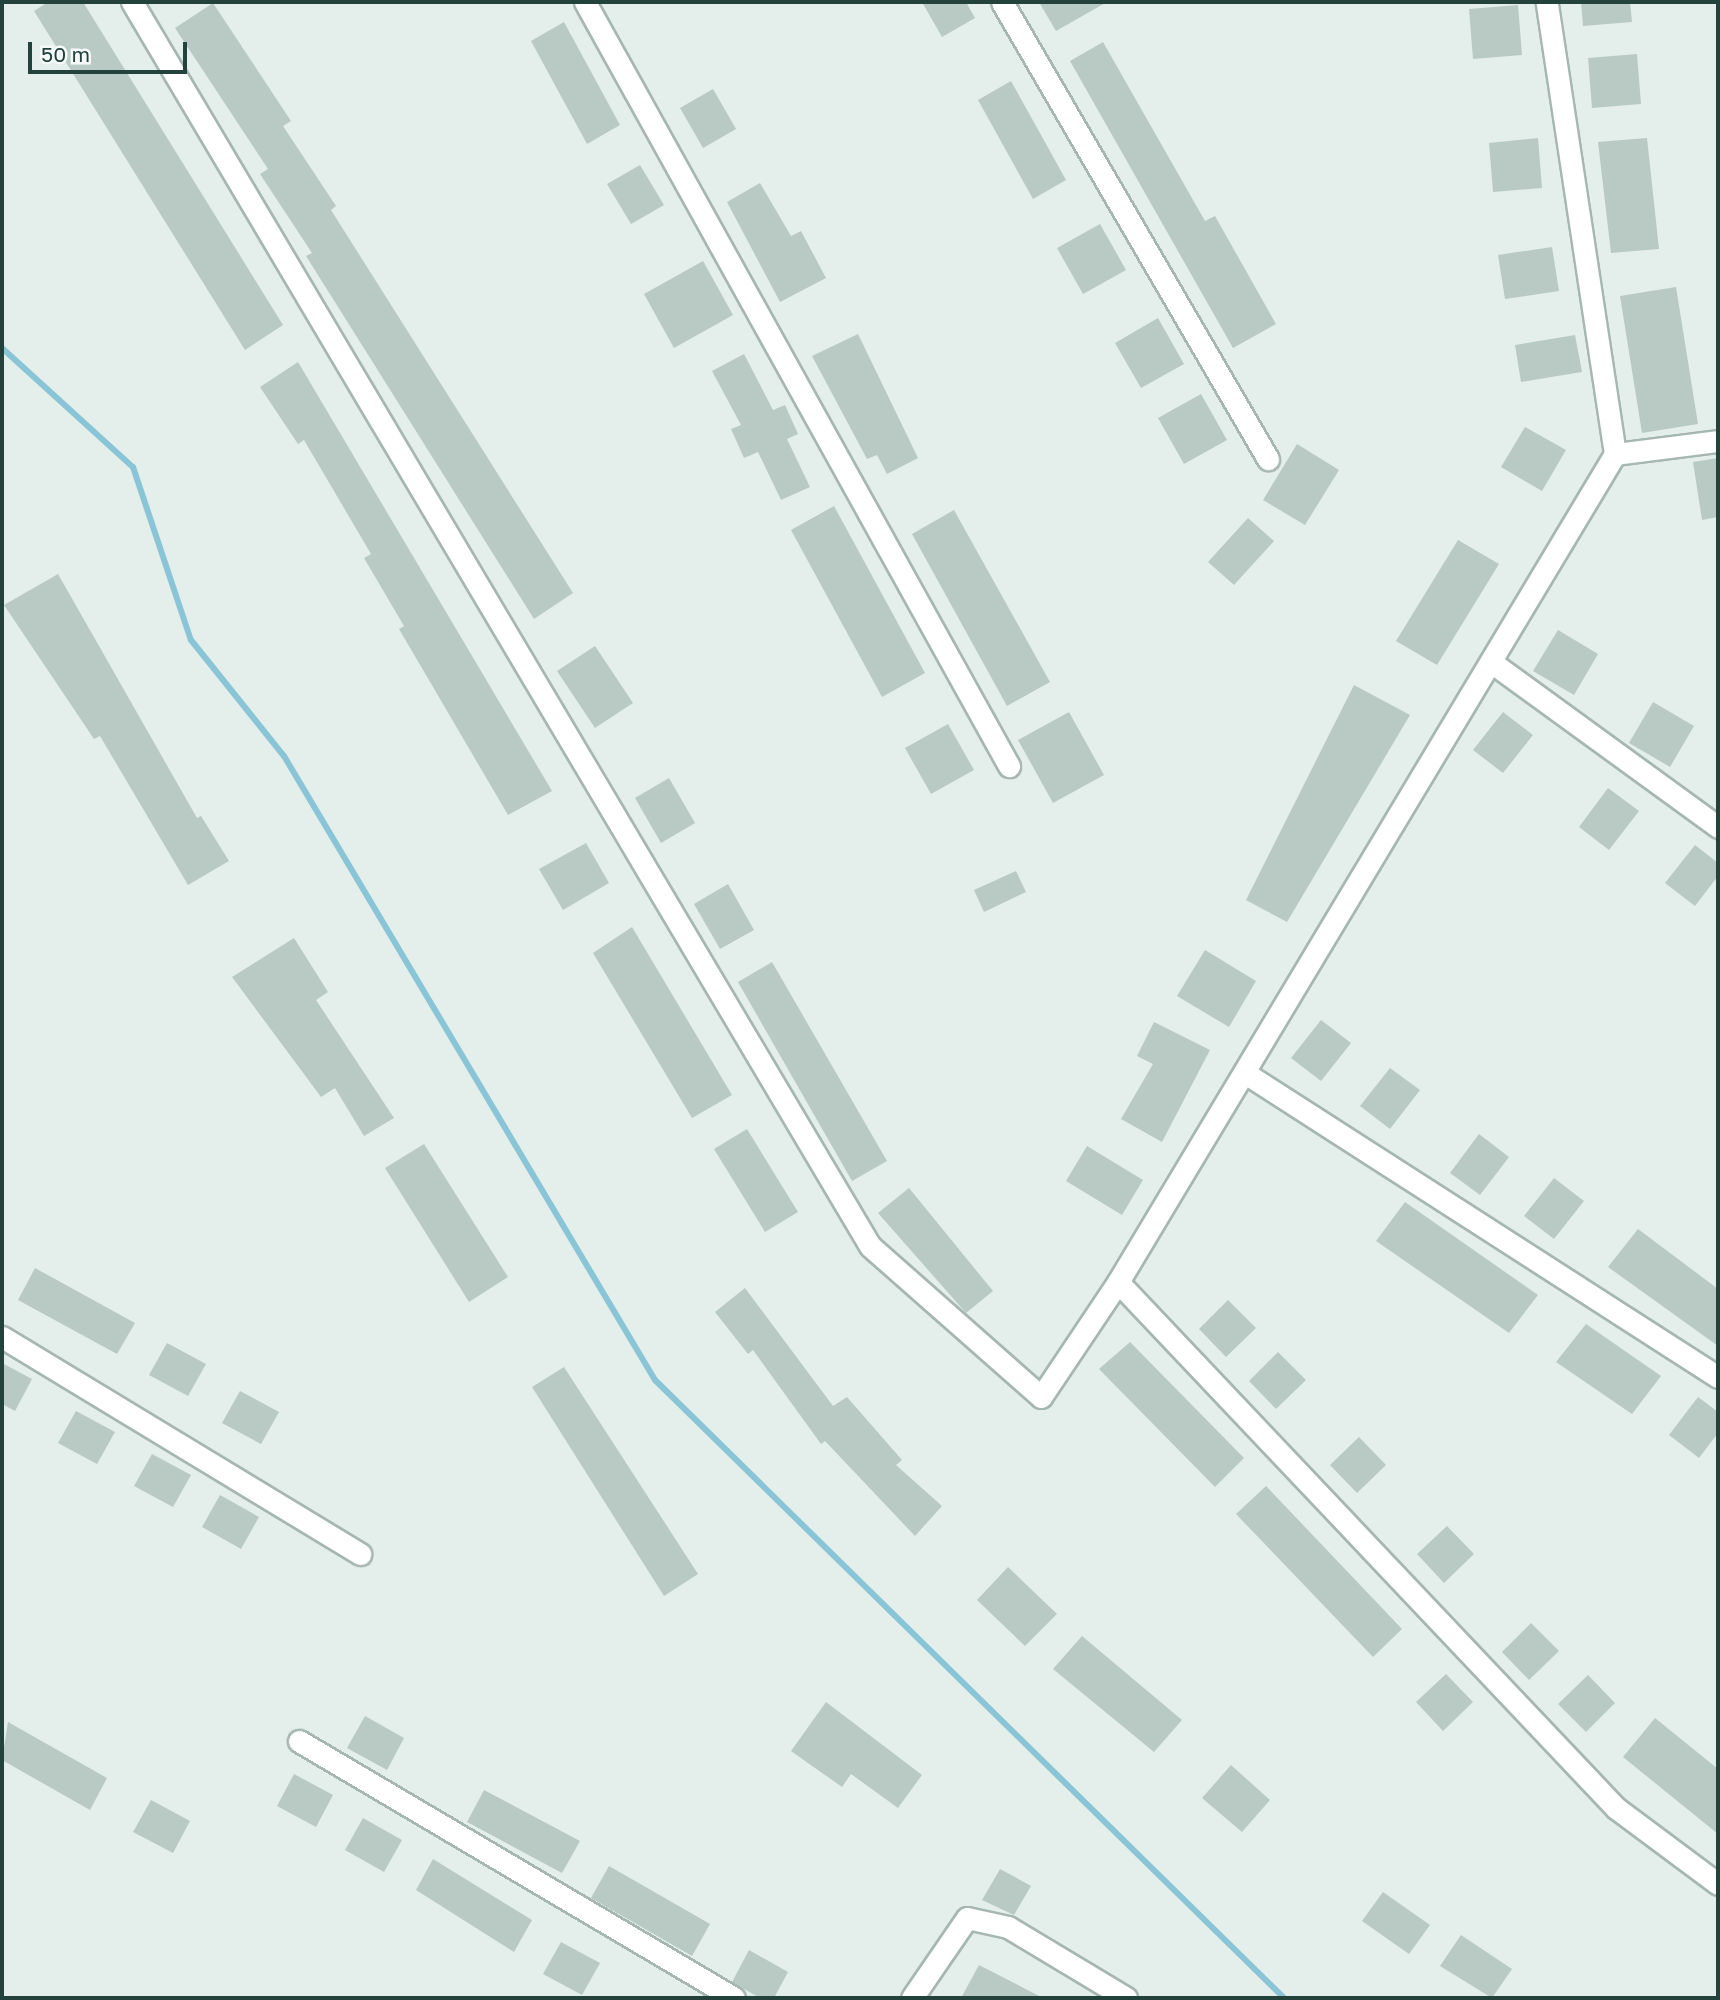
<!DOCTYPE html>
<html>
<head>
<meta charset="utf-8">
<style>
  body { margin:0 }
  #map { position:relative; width:1720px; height:2000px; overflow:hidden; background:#e4eeea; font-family:"Golos Text",sans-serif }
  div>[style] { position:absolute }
  .stream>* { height:6px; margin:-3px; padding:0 3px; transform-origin:3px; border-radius:3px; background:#89c5d6 }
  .building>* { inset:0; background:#b9cac4 }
  .roads { filter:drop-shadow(2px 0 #a6b7b2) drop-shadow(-2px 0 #a6b7b2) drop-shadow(0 2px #a6b7b2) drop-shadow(0 -2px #a6b7b2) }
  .minor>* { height:21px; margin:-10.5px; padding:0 10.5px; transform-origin:10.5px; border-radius:10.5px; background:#fff }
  span { translate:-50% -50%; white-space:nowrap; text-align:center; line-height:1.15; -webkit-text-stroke:5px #f5faf8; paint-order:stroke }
  .frame { position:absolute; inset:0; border:4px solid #22423b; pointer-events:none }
  .scale { position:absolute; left:28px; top:42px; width:159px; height:32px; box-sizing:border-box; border:4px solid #22423b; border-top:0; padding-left:9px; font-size:21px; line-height:24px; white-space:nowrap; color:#22423b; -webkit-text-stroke:5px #f5faf8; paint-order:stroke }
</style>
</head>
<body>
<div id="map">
  <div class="stream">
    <div style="left:2px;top:348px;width:177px;rotate:42.3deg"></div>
    <div style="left:133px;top:467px;width:182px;rotate:71.5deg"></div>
    <div style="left:191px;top:640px;width:149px;rotate:51.3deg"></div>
    <div style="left:284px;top:756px;width:726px;rotate:59.27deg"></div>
    <div style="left:655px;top:1380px;width:882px;rotate:44.49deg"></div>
  </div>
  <div class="building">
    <div style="clip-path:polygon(48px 2px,83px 2px,283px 325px,245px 350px,34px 11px)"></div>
    <div style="clip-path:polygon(922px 2px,966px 2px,975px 18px,942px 37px)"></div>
    <div style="clip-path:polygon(1039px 2px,1107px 2px,1056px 31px)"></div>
    <div style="clip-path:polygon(1581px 2px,1630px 2px,1632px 22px,1583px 26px)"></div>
    <div style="clip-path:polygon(213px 3px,291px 121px,283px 126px,336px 206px,331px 210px,573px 593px,534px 619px,306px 256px,312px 253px,260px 174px,268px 169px,175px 28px)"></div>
    <div style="clip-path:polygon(1518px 5px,1522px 55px,1473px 59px,1469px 9px)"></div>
    <div style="clip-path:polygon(564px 22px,620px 125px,587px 144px,531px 41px)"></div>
    <div style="clip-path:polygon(1103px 42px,1205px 221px,1215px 216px,1276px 324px,1233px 348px,1070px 61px)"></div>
    <div style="clip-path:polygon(1637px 54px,1641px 104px,1592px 108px,1588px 58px)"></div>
    <div style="clip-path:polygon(1011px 81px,1066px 180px,1033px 199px,978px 100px)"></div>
    <div style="clip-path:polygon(713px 89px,736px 129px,703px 148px,680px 108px)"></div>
    <div style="clip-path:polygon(1538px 138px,1542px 188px,1493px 192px,1489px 143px)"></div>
    <div style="clip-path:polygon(1647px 138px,1659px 249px,1611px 253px,1598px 142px)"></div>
    <div style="clip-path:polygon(640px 165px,664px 205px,631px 224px,607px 184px)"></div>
    <div style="clip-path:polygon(760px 183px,791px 236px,801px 231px,826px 278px,780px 302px,727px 202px)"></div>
    <div style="clip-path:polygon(1100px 224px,1126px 270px,1083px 294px,1057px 248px)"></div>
    <div style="clip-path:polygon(1552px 247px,1559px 291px,1505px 299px,1498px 255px)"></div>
    <div style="clip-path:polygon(703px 261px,733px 315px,674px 348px,644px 294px)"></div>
    <div style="clip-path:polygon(1676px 287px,1698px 424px,1642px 433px,1620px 296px)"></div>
    <div style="clip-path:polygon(1158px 318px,1184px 364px,1141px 388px,1115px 343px)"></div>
    <div style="clip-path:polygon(858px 334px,918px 458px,887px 474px,877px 455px,867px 459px,812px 356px)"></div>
    <div style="clip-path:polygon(1575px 335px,1582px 372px,1521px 382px,1515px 345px)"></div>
    <div style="clip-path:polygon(744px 354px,773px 410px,785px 405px,798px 434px,787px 439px,810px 487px,781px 500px,758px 452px,744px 458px,731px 429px,741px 425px,712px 371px)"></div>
    <div style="clip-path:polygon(298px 362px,552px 791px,508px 815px,399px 629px,404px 626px,364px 558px,371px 554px,304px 440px,298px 444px,260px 387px)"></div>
    <div style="clip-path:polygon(1201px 394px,1227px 440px,1184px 464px,1158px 418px)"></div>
    <div style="clip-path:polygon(1525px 427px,1566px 450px,1542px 491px,1501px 467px)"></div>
    <div style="clip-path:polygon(1297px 444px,1339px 470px,1305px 525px,1263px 500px)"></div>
    <div style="clip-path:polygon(1718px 458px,1718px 517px,1702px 520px,1693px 462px)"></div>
    <div style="clip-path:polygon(834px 506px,925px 673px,882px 697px,791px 530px)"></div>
    <div style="clip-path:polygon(954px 510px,1050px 682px,1007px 706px,912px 534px)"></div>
    <div style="clip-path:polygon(1248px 518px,1274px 541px,1234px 585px,1208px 562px)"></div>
    <div style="clip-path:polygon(1458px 540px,1499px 564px,1437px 665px,1396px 641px)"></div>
    <div style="clip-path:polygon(58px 574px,197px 818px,201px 816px,229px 861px,188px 885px,100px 736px,94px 739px,4px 605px)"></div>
    <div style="clip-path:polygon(1558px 630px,1598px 654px,1574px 695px,1533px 671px)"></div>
    <div style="clip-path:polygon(595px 646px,633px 703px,595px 728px,557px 671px)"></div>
    <div style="clip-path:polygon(1354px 685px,1410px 715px,1287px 922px,1246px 900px)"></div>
    <div style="clip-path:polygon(1653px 702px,1694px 726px,1670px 767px,1629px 743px)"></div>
    <div style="clip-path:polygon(1069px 712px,1104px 775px,1053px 803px,1018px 740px)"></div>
    <div style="clip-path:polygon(1503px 712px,1533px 735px,1503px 773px,1473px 750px)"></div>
    <div style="clip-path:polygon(948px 724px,974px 770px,931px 794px,905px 748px)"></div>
    <div style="clip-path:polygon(669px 778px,695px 823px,661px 843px,635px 798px)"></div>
    <div style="clip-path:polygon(1608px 788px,1639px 811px,1609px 850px,1579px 827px)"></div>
    <div style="clip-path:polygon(586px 843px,609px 883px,563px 910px,539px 869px)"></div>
    <div style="clip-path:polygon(1695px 845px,1718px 863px,1718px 876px,1695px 906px,1665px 883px)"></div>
    <div style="clip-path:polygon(1016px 871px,1026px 892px,984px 912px,974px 890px)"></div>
    <div style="clip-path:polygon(728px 884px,754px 930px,720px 949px,694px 904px)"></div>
    <div style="clip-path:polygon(632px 927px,732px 1095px,692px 1118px,593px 953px)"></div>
    <div style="clip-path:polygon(294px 938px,328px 992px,316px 1000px,394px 1118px,364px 1136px,335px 1088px,321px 1097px,232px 977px)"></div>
    <div style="clip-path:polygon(1205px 950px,1256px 981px,1229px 1027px,1177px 996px)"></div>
    <div style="clip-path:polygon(772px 962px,887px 1161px,852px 1181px,738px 982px)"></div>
    <div style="clip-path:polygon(1321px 1020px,1351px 1043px,1321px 1081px,1291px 1058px)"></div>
    <div style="clip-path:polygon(1154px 1022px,1210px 1050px,1162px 1142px,1121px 1119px,1153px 1064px,1137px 1056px)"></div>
    <div style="clip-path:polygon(1390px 1068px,1420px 1090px,1390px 1129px,1360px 1106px)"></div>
    <div style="clip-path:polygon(747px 1129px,798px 1212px,765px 1232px,714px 1149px)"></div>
    <div style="clip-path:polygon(1479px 1134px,1509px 1157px,1480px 1195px,1450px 1173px)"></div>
    <div style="clip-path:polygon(424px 1144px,508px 1277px,469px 1302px,385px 1168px)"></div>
    <div style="clip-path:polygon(1087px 1146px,1143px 1180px,1122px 1215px,1066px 1181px)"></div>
    <div style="clip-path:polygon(1554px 1178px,1584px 1201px,1554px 1239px,1524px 1216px)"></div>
    <div style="clip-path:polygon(909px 1188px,993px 1291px,966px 1313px,878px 1213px)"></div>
    <div style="clip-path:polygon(1405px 1202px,1538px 1295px,1509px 1333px,1376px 1241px)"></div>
    <div style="clip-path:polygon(1638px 1229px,1718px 1289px,1718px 1346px,1608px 1267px)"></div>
    <div style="clip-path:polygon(35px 1268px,135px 1323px,117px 1354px,18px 1300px)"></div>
    <div style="clip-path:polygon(745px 1288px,833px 1406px,847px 1397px,902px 1460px,896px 1465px,942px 1506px,915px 1536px,825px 1441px,821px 1444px,753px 1350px,748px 1354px,715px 1312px)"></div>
    <div style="clip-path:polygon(1228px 1300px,1256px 1328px,1226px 1357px,1199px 1329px)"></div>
    <div style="clip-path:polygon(1586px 1324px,1661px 1376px,1632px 1414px,1556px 1362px)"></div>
    <div style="clip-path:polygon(1130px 1342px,1244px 1458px,1215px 1487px,1099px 1369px)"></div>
    <div style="clip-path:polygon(167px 1343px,206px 1364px,188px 1396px,149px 1375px)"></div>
    <div style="clip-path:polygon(1278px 1352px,1306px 1380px,1276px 1409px,1249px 1381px)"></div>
    <div style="clip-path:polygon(2px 1363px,32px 1379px,15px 1411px,2px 1404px)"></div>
    <div style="clip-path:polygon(564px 1367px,698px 1574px,664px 1596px,532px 1387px)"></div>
    <div style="clip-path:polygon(240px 1391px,279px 1412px,261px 1444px,222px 1423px)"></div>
    <div style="clip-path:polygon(1698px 1397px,1718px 1412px,1718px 1433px,1699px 1458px,1669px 1435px)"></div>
    <div style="clip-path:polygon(76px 1411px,115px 1432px,97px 1464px,58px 1443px)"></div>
    <div style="clip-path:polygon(1359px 1437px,1386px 1465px,1357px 1493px,1330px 1465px)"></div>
    <div style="clip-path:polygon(152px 1454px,191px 1475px,173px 1507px,134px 1486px)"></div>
    <div style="clip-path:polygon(1266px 1486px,1402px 1629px,1373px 1657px,1236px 1514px)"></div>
    <div style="clip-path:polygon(220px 1495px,259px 1517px,241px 1549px,202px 1527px)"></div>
    <div style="clip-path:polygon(1447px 1526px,1474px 1554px,1444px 1583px,1417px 1554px)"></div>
    <div style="clip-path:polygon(1008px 1567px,1057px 1614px,1025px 1646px,977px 1600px)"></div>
    <div style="clip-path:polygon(1531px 1623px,1559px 1651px,1529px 1680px,1502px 1652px)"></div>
    <div style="clip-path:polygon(1082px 1636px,1182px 1720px,1154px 1752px,1053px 1669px)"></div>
    <div style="clip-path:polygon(1446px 1674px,1473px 1702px,1443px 1731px,1416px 1702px)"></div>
    <div style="clip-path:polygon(1588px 1675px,1615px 1703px,1586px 1732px,1558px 1704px)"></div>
    <div style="clip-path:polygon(826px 1702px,922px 1775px,898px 1808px,851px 1774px,842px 1787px,791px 1751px)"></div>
    <div style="clip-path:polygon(365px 1716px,404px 1738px,387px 1770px,347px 1748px)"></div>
    <div style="clip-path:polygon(1655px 1718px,1718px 1769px,1718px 1834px,1623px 1757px)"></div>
    <div style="clip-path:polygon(8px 1722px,107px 1778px,90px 1810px,2px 1760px)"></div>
    <div style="clip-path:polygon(1231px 1765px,1270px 1800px,1242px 1832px,1202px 1798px)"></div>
    <div style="clip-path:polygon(294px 1774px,333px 1795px,316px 1827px,277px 1806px)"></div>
    <div style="clip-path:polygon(484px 1790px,580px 1841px,562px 1873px,467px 1822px)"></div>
    <div style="clip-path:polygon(151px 1800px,190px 1821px,173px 1853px,133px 1832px)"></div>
    <div style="clip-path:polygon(363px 1818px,402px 1840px,384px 1872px,345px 1850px)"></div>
    <div style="clip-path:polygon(433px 1859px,532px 1920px,514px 1952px,416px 1890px)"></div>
    <div style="clip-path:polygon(609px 1866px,710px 1924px,692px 1956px,591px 1898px)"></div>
    <div style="clip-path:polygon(1000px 1869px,1031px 1886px,1014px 1915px,982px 1900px)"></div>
    <div style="clip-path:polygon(1383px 1892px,1430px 1925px,1409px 1954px,1362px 1921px)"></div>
    <div style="clip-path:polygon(1461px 1935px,1512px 1969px,1492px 1998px,1440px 1966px)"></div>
    <div style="clip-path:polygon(561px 1942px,600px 1963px,582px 1995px,543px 1974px)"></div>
    <div style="clip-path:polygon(749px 1950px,788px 1972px,774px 1998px,760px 1998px,732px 1982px)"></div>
    <div style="clip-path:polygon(979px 1965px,1043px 1998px,961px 1998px)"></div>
  </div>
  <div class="roads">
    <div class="minor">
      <div style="left:132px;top:2px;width:1446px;rotate:59.32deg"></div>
      <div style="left:870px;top:1246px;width:228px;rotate:41.4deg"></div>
      <div style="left:1041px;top:1397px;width:138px;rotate:-56.2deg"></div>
      <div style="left:1118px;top:1282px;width:966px;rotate:-59.03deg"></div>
      <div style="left:1615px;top:454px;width:457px;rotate:-98.6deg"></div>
      <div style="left:585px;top:2px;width:874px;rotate:60.97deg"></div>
      <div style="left:1002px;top:2px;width:529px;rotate:59.8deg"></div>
      <div style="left:1615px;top:454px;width:104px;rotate:-7.2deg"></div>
      <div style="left:1491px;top:662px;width:281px;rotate:36deg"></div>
      <div style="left:1245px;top:1073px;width:562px;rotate:32.73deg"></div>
      <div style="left:1118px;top:1282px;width:724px;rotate:46.57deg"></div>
      <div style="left:1616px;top:1808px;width:127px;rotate:36.7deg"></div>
      <div style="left:2px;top:1337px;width:419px;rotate:31.2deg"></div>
      <div style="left:299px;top:1741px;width:505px;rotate:30.57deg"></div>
      <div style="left:912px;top:1998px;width:97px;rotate:-55.5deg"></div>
      <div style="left:967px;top:1918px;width:42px;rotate:12.4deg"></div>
      <div style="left:1008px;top:1927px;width:138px;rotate:31deg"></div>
    </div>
  </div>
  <div class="frame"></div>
  <div class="scale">50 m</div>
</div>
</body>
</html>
